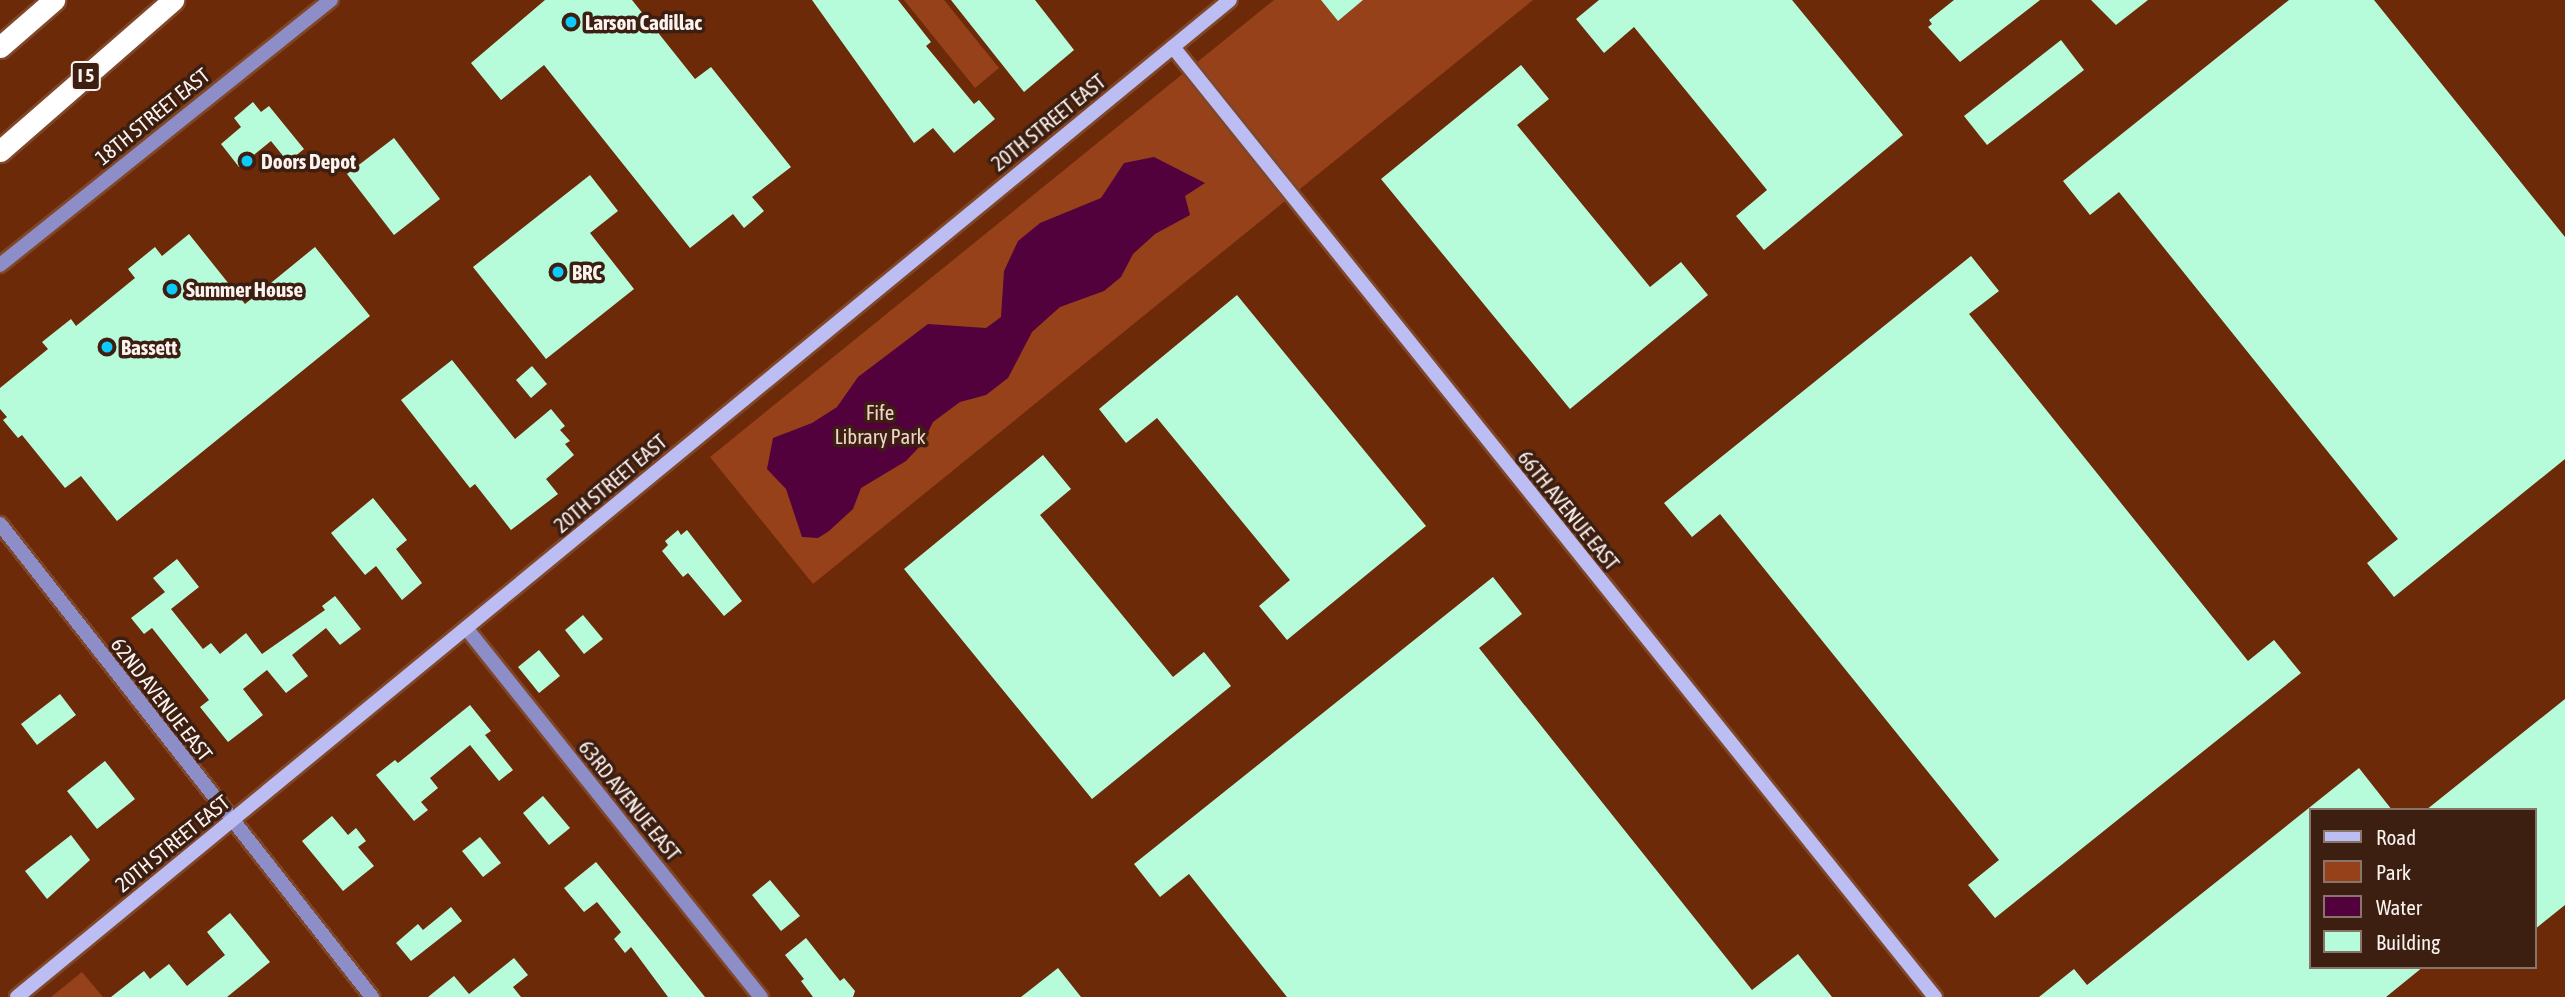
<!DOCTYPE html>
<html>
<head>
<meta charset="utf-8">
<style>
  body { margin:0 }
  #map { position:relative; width:2565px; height:997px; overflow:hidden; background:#6c2a09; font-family:"Asap Condensed",sans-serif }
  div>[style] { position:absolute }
  .green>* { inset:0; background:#96411a }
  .water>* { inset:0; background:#53013d }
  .building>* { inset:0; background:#b7fcda }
  .roads { filter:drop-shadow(2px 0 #804629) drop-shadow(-2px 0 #804629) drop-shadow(0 2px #804629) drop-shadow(0 -2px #804629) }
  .street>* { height:14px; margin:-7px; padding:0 7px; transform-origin:7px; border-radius:7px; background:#8d8ec7 }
  .secondary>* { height:14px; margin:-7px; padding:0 7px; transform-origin:7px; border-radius:7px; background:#bbbdf3 }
  .highway>* { height:21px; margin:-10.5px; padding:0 10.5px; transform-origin:10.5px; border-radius:10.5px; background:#fff }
  .dots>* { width:19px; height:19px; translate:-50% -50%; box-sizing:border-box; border:4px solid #3d1f12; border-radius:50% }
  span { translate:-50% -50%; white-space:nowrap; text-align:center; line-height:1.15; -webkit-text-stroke:7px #3d1f12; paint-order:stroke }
  .shield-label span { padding:2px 5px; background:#3d1f12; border:2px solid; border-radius:5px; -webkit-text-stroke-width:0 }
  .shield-label { font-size:19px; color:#fbf3ef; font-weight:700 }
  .poi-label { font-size:21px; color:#fbf3ef; font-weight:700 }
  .left { translate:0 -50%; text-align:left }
  .street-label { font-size:21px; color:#fbf3ef }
  .park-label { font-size:21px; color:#eed5cb }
  .legend { position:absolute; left:2309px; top:808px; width:228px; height:161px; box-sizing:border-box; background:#3d1f12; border:2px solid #89746a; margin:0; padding:9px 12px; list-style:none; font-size:21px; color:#fbf3ef }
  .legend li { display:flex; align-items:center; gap:14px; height:35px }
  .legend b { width:35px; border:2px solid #89746a }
</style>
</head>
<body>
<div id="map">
  <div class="green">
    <div style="clip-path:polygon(904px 0,944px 0,999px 68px,975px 88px)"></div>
    <div style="clip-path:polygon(1274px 0,1533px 0,813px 584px,710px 457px)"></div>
    <div style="clip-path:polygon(82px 972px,103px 997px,51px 997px)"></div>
  </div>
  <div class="water">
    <div style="clip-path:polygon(1154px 157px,1205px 183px,1185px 196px,1190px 215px,1155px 234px,1133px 254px,1121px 277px,1104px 291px,1060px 307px,1032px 332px,1008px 378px,986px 395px,960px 402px,933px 422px,922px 444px,906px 461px,861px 488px,853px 509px,829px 531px,818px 538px,802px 537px,786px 489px,767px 469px,773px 438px,812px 423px,837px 407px,858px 377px,928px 324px,986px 328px,1001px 317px,1004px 271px,1018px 241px,1040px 223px,1101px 198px,1124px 163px)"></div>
  </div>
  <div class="building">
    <div style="clip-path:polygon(545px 0,632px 0,695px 79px,711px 67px,791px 167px,752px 197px,764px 211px,744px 228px,733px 214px,690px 248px,544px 65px,501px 100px,471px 63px)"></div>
    <div style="clip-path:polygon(812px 0,898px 0,931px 42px,926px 46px,974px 104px,979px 100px,995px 119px,954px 153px,933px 128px,914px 143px)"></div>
    <div style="clip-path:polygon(951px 0,1035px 0,1074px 50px,1024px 92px)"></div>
    <div style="clip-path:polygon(1321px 0,1363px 0,1338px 21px)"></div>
    <div style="clip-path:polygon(1599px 0,1792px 0,1903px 135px,1764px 250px,1736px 216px,1767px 190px,1634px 27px,1604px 53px,1576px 19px)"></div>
    <div style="clip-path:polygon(1954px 0,2040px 0,1960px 62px,1928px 27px,1932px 24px,1929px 20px)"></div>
    <div style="clip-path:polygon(2091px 0,2148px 0,2116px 25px)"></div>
    <div style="clip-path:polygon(2289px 0,2374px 0,2565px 237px,2565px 459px,2394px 597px,2367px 563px,2398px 539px,2119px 192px,2090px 215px,2063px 181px)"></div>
    <div style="clip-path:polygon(2061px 40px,2084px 70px,1987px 145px,1964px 116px)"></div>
    <div style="clip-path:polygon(1521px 65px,1549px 99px,1517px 125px,1650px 287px,1681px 262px,1708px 295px,1570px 409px,1381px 179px)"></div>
    <div style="clip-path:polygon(253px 102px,261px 112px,269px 106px,304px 149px,288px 162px,271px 141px,239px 167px,221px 144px,241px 127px,234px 118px)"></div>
    <div style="clip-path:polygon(394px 138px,440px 199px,394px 235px,347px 174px)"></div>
    <div style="clip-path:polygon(590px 175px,618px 211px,590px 233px,634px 289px,546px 359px,473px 267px)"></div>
    <div style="clip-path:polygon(189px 234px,245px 304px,315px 247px,370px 316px,117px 521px,81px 476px,65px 488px,22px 435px,18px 438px,3px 420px,7px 417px,0 409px,0 388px,48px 349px,42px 342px,71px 319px,76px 326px,135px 278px,128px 269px,155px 247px,162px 256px)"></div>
    <div style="clip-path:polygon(1971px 256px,1999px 291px,1969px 314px,2248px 661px,2274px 640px,2301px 673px,1995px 918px,1968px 885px,1999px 860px,1720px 514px,1692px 537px,1664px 503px)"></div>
    <div style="clip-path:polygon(1237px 295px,1426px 526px,1287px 640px,1259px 606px,1290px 580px,1157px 418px,1126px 443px,1099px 409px)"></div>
    <div style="clip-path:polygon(452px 360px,515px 439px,551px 409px,565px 426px,560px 430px,570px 441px,565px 444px,574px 455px,546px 479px,558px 494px,511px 530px,475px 484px,470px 488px,401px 400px)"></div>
    <div style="clip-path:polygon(532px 366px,547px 384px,531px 398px,516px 380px)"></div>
    <div style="clip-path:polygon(1043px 455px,1071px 489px,1040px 515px,1173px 677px,1204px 652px,1231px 686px,1092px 799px,904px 569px)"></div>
    <div style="clip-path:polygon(373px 498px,407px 540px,396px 549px,422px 583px,402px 600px,376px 566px,365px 575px,331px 533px)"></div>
    <div style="clip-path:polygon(678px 530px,681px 535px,687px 530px,742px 601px,724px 616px,688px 573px,683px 577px,662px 551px,668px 545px,665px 541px)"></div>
    <div style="clip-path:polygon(177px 559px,199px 587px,171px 609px,203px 649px,211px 643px,220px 654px,246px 633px,262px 654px,325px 610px,322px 606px,335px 596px,361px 629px,340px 645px,326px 628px,292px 655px,308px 676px,286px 693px,267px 670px,243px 689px,263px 715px,228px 742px,200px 707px,209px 700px,152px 628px,144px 634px,131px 618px,165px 592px,153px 578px)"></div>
    <div style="clip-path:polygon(1493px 577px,1522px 614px,1479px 648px,1752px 990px,1798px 954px,1832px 997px,1287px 997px,1189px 874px,1160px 897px,1134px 864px)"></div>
    <div style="clip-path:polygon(583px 615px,603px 639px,584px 654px,565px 630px)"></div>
    <div style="clip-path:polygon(539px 650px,560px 676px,539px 693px,518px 667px)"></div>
    <div style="clip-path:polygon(60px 694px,76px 715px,37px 745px,21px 724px)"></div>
    <div style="clip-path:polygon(2565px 699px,2565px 905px,2535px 929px,2535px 810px,2426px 810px)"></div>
    <div style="clip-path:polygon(470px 705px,491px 731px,485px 735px,513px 770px,499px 781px,470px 745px,430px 778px,438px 788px,421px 802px,428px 810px,414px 821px,376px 775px,395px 760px,398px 763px)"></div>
    <div style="clip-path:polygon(105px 761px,135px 799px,97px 829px,67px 791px)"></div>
    <div style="clip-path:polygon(2359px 768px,2392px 810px,2311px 810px,2311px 967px,2423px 967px,2386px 997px,2039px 997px,2074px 969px,2087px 985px)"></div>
    <div style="clip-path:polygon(543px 796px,570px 828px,549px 845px,523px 813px)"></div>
    <div style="clip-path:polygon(332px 816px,348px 835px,356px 828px,366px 841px,358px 847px,374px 866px,343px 891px,302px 841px)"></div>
    <div style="clip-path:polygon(71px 835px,90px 860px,47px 899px,25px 871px)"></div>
    <div style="clip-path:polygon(480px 837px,501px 863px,483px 877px,462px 851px)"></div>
    <div style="clip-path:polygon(596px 862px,657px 937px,705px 997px,668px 997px,631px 947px,625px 953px,614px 939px,621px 932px,597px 902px,584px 912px,564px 888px)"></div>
    <div style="clip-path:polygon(770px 880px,800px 916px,781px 931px,752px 895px)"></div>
    <div style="clip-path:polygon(451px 907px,462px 921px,411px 961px,396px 943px,418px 924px,423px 930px)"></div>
    <div style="clip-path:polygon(230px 913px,270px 962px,227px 997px,111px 997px,144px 971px,150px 979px,169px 964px,187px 986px,225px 955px,207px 932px)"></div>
    <div style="clip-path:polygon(806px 938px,840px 981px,844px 978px,855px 991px,853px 997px,813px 997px,801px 981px,804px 979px,785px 955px)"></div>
    <div style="clip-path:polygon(514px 958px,528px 975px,513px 987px,521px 997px,428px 997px,454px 976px,469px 994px)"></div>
    <div style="clip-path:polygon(1058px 968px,1081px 997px,1021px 997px)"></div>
  </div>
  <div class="roads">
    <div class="street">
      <div style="left:0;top:265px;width:424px;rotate:-38.7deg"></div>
      <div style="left:0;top:524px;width:602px;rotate:51.82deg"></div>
      <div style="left:467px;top:629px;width:471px;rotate:51.4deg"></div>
    </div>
    <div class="secondary">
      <div style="left:1173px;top:47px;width:1218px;rotate:51.27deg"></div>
      <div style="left:17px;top:997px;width:1570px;rotate:-39.42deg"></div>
    </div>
    <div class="highway">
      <div style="left:0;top:47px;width:72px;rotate:-41deg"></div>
      <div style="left:0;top:151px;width:230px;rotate:-41.1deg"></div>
    </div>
  </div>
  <div class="dots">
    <div style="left:571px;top:22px;background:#0ccafa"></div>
    <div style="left:247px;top:161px;background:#0ccafa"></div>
    <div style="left:558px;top:272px;background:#0ccafa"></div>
    <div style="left:172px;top:289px;background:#0ccafa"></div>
    <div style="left:107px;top:347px;background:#0ccafa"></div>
  </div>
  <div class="shield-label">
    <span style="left:86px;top:76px">I 5</span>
  </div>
  <div class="poi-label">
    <span class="left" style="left:585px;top:22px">Larson Cadillac</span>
    <span class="left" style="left:261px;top:161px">Doors Depot</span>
    <span class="left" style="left:572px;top:272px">BRC</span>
    <span class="left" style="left:186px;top:289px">Summer House</span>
    <span class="left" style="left:121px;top:347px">Bassett</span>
  </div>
  <div class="street-label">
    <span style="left:152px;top:116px;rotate:-39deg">18TH STREET EAST</span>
    <span style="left:1048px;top:122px;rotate:-39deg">20TH STREET EAST</span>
    <span style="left:610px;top:483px;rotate:-40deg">20TH STREET EAST</span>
    <span style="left:1569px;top:510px;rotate:51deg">66TH AVENUE EAST</span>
    <span style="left:162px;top:699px;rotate:52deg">62ND AVENUE EAST</span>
    <span style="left:630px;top:800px;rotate:51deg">63RD AVENUE EAST</span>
    <span style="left:172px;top:843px;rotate:-39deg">20TH STREET EAST</span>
  </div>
  <div class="park-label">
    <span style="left:880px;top:424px">Fife<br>Library Park</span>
  </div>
  <ul class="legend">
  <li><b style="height:9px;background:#bbbdf3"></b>Road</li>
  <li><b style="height:19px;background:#96411a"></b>Park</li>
  <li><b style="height:19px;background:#53013d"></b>Water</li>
  <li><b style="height:19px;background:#b7fcda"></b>Building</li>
  </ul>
</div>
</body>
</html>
